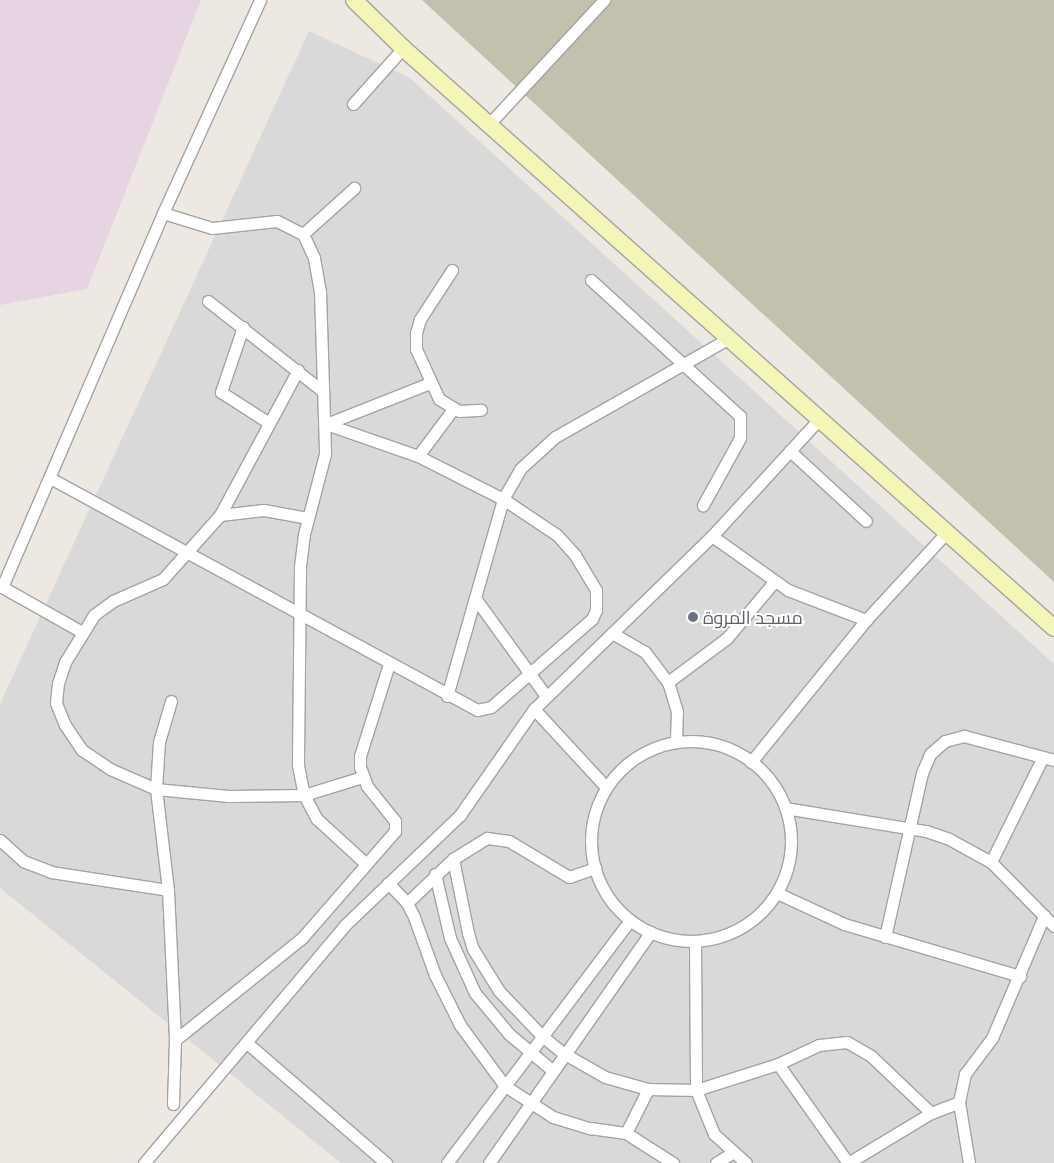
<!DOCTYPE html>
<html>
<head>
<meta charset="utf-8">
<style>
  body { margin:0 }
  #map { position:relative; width:1054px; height:1163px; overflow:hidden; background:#ede9e2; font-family:"Open Sans",Cairo,sans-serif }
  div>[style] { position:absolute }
  .residential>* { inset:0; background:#dad9d9 }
  .industrial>* { inset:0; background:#e6d4e2 }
  .construction>* { inset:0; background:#c1c1ae }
  .roads { filter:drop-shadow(1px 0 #a3a3a3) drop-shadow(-1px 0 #a3a3a3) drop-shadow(0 1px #a3a3a3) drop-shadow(0 -1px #a3a3a3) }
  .minor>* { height:11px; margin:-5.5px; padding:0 5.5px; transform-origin:5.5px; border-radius:5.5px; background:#fff }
  .minor>.ring { margin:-5.5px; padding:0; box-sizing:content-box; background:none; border:11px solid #fff; border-radius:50% }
  .secondary>* { height:16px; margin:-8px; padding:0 8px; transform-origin:8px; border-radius:8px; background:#f3f6b7 }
  .dots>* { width:14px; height:14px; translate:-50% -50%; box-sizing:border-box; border:2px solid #fff; border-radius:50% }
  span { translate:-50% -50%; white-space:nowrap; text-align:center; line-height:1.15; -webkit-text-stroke:4px #fff; paint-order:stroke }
  .worship-label { font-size:18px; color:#5b616d }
  .left { translate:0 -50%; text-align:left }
</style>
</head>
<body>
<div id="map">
  <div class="residential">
    <div style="clip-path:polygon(309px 31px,410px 78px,1054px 664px,1054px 1163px,341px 1163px,0 888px,0 704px)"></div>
  </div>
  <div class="industrial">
    <div style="clip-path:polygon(0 0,201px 0,87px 289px,0 305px)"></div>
  </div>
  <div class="construction">
    <div style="clip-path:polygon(422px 0,1054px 0,1054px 583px,1054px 582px)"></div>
  </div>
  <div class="roads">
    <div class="minor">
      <div style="left:353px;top:104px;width:75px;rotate:-48.2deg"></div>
      <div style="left:490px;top:123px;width:168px;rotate:-47.2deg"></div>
      <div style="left:163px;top:213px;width:51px;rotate:17deg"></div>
      <div style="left:212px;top:228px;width:65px;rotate:-6.1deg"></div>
      <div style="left:277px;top:221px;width:29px;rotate:27deg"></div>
      <div style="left:303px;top:234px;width:26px;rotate:65deg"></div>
      <div style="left:314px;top:258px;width:34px;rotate:80deg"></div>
      <div style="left:320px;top:291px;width:163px;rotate:88.2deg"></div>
      <div style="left:325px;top:454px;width:83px;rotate:104.7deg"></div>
      <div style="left:304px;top:534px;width:34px;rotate:97deg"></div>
      <div style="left:300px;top:568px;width:197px;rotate:90.6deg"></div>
      <div style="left:298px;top:765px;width:31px;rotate:79deg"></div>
      <div style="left:304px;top:795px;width:27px;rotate:62deg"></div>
      <div style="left:317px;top:819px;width:65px;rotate:42.5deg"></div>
      <div style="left:303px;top:234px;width:69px;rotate:-42deg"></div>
      <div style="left:452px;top:270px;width:59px;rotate:123.1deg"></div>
      <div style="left:420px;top:319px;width:15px;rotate:106deg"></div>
      <div style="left:416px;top:333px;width:16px;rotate:90deg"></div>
      <div style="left:416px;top:349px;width:55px;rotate:65.3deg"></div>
      <div style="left:439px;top:399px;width:23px;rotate:31deg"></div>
      <div style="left:459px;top:411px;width:22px;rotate:-3deg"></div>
      <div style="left:591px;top:280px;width:202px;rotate:42.4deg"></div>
      <div style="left:740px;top:416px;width:22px;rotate:90deg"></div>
      <div style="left:740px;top:438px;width:77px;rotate:118.9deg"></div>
      <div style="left:208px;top:301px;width:144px;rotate:38.2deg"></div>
      <div style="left:243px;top:327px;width:69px;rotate:108.7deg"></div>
      <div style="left:221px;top:392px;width:57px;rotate:32.9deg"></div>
      <div style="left:298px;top:370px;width:165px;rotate:118.3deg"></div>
      <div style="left:220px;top:515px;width:86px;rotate:131.7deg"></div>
      <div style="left:163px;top:579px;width:55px;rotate:156.3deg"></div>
      <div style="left:113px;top:601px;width:24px;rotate:144deg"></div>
      <div style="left:94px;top:615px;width:55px;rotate:121.7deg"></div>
      <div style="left:65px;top:662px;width:22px;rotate:108deg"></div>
      <div style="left:58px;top:683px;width:20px;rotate:96deg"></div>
      <div style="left:56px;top:703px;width:24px;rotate:68deg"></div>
      <div style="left:65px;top:725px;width:30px;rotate:56deg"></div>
      <div style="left:82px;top:750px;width:34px;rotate:34deg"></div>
      <div style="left:110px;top:769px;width:50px;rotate:23.5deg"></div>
      <div style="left:156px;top:789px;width:73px;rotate:5.5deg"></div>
      <div style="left:229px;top:796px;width:75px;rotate:-0.8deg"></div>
      <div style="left:304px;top:795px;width:61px;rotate:-17.2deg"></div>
      <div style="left:326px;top:424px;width:112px;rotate:-21.5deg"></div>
      <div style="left:790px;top:451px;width:103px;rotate:42.6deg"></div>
      <div style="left:418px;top:456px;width:59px;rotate:-53.3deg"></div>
      <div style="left:50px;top:478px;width:486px;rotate:28.5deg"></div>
      <div style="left:477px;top:710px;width:14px;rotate:-12deg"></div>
      <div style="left:491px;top:707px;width:134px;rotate:-41.1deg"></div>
      <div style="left:592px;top:619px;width:10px;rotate:-66deg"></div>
      <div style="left:596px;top:610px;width:20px;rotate:-90deg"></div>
      <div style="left:596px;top:590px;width:41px;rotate:-121deg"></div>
      <div style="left:575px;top:555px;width:27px;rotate:-132deg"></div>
      <div style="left:557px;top:535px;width:65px;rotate:-146.3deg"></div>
      <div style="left:503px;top:499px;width:95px;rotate:-153.2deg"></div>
      <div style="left:418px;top:456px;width:97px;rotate:-160.8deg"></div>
      <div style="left:220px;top:515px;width:44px;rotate:-6.5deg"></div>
      <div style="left:264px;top:510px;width:45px;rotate:10.3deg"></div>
      <div style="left:712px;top:536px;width:93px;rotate:35.4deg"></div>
      <div style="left:788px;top:590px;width:84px;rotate:21deg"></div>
      <div style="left:475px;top:598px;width:121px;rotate:54.1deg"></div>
      <div style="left:82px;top:632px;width:92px;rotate:-150.6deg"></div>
      <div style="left:2px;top:587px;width:407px;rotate:-66.7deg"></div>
      <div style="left:163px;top:213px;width:234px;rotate:-65.5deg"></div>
      <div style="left:612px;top:633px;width:38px;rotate:30deg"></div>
      <div style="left:645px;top:652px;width:38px;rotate:53deg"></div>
      <div style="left:668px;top:682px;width:30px;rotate:73deg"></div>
      <div style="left:677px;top:711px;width:31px;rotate:92deg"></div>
      <div style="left:668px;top:682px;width:74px;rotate:-36.7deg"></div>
      <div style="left:727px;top:638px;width:73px;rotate:-50deg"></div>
      <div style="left:447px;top:696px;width:205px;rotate:-74.1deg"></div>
      <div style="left:503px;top:499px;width:34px;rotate:-60deg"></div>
      <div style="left:520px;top:469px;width:47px;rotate:-42.4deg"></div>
      <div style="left:555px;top:437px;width:202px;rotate:-29.6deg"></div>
      <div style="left:171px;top:701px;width:43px;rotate:106.3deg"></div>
      <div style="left:159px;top:742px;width:47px;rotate:93.7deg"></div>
      <div style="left:156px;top:789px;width:102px;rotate:83.2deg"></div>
      <div style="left:168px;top:890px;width:150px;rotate:87.3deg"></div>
      <div style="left:175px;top:1040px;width:64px;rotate:91.8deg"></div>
      <div style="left:534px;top:709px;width:106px;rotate:47.3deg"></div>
      <div class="ring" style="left:591px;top:741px;width:189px;height:189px"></div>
      <div style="left:751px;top:762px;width:183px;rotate:-51deg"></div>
      <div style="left:866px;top:620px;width:120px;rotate:-47.4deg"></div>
      <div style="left:785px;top:808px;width:143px;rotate:9.3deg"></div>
      <div style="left:926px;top:831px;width:24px;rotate:19deg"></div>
      <div style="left:949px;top:839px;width:48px;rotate:28.7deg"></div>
      <div style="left:991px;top:862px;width:90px;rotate:45.5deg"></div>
      <div style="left:0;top:840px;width:31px;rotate:42deg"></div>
      <div style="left:23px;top:861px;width:30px;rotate:21deg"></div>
      <div style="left:51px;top:872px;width:118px;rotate:8.7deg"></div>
      <div style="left:453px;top:859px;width:76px;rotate:78.5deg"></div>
      <div style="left:468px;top:933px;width:17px;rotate:73deg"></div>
      <div style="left:473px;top:949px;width:49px;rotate:58.2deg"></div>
      <div style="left:499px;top:991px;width:62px;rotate:46.3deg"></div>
      <div style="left:542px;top:1036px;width:27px;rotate:39deg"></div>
      <div style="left:563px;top:1053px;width:48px;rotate:29.7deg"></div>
      <div style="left:605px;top:1077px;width:45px;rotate:15.6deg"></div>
      <div style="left:648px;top:1089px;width:48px;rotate:1.2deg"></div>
      <div style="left:696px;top:1090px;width:86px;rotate:-17.6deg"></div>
      <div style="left:778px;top:1064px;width:45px;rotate:-24.9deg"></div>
      <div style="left:819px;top:1045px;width:28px;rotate:-6deg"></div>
      <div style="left:847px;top:1042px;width:28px;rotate:30deg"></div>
      <div style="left:871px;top:1056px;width:83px;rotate:43.5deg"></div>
      <div style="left:991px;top:862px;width:117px;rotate:-63.7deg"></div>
      <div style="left:435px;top:874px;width:66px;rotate:76.8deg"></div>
      <div style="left:450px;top:938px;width:60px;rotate:65.6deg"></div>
      <div style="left:475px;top:993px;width:53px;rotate:50.3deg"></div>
      <div style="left:509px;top:1034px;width:56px;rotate:39.9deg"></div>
      <div style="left:388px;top:883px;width:28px;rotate:46deg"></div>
      <div style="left:407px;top:903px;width:16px;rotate:63deg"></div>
      <div style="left:414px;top:917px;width:62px;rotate:70.1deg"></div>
      <div style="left:435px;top:975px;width:56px;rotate:63.4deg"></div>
      <div style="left:460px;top:1025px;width:76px;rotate:53.6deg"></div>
      <div style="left:505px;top:1086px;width:57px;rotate:32.9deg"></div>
      <div style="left:553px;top:1117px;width:39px;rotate:17deg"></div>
      <div style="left:590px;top:1128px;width:36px;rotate:8deg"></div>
      <div style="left:626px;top:1133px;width:56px;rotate:32.6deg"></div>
      <div style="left:777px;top:893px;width:74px;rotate:24.8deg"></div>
      <div style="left:844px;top:924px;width:184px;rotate:16.5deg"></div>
      <div style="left:407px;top:903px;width:64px;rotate:-43.7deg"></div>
      <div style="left:453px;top:859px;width:40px;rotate:-32deg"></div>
      <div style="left:487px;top:838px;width:22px;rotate:8deg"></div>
      <div style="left:509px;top:841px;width:70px;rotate:31deg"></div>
      <div style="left:569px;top:877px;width:28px;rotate:-19deg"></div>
      <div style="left:885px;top:937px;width:168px;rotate:-77.3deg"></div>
      <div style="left:922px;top:773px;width:21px;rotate:-67deg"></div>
      <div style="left:930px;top:754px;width:20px;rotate:-41deg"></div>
      <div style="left:945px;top:741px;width:20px;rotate:-15deg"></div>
      <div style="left:964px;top:736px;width:93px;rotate:14.9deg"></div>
      <div style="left:695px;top:941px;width:149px;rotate:89.6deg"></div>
      <div style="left:696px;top:1090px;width:48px;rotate:67.8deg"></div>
      <div style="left:714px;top:1134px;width:43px;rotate:42.2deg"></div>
      <div style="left:175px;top:1040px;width:163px;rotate:-38.8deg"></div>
      <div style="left:302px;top:938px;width:142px;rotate:-49deg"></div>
      <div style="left:395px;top:831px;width:10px;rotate:-90deg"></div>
      <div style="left:395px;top:821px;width:45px;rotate:-128.7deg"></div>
      <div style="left:367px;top:786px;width:20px;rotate:-110deg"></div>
      <div style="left:360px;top:767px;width:11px;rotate:-90deg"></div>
      <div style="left:360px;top:756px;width:96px;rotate:-72.5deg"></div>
      <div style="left:247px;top:1043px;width:184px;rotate:40.8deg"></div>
      <div style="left:778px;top:1064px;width:121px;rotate:54.7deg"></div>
      <div style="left:626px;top:1133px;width:49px;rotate:-63.4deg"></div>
      <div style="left:144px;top:1163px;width:312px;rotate:-49.8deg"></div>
      <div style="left:345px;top:925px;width:159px;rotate:-43.7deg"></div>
      <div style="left:460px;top:815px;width:129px;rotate:-55.1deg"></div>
      <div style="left:534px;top:709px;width:248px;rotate:-44.2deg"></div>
      <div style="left:712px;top:536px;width:161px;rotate:-47.5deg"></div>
      <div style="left:447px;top:1163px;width:304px;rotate:-53deg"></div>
      <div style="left:489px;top:1163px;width:282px;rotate:-55deg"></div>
      <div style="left:716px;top:1163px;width:19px;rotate:-32deg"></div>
      <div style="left:848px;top:1163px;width:97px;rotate:-31.1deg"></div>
      <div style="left:931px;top:1113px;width:30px;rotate:-21deg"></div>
      <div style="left:969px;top:1163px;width:62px;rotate:-99.3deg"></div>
      <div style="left:959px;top:1102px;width:29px;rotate:-78deg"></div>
      <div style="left:965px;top:1074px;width:45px;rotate:-53.1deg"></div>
      <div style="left:992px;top:1038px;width:133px;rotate:-66.9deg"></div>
    </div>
    <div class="secondary">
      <div style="left:354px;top:0;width:69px;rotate:44.4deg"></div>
      <div style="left:403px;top:48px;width:872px;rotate:41.7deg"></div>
    </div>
  </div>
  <div class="dots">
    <div style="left:693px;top:617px;background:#6b7280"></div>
  </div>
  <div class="worship-label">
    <span class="left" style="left:703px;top:617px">مسجد المروة</span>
  </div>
</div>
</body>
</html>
